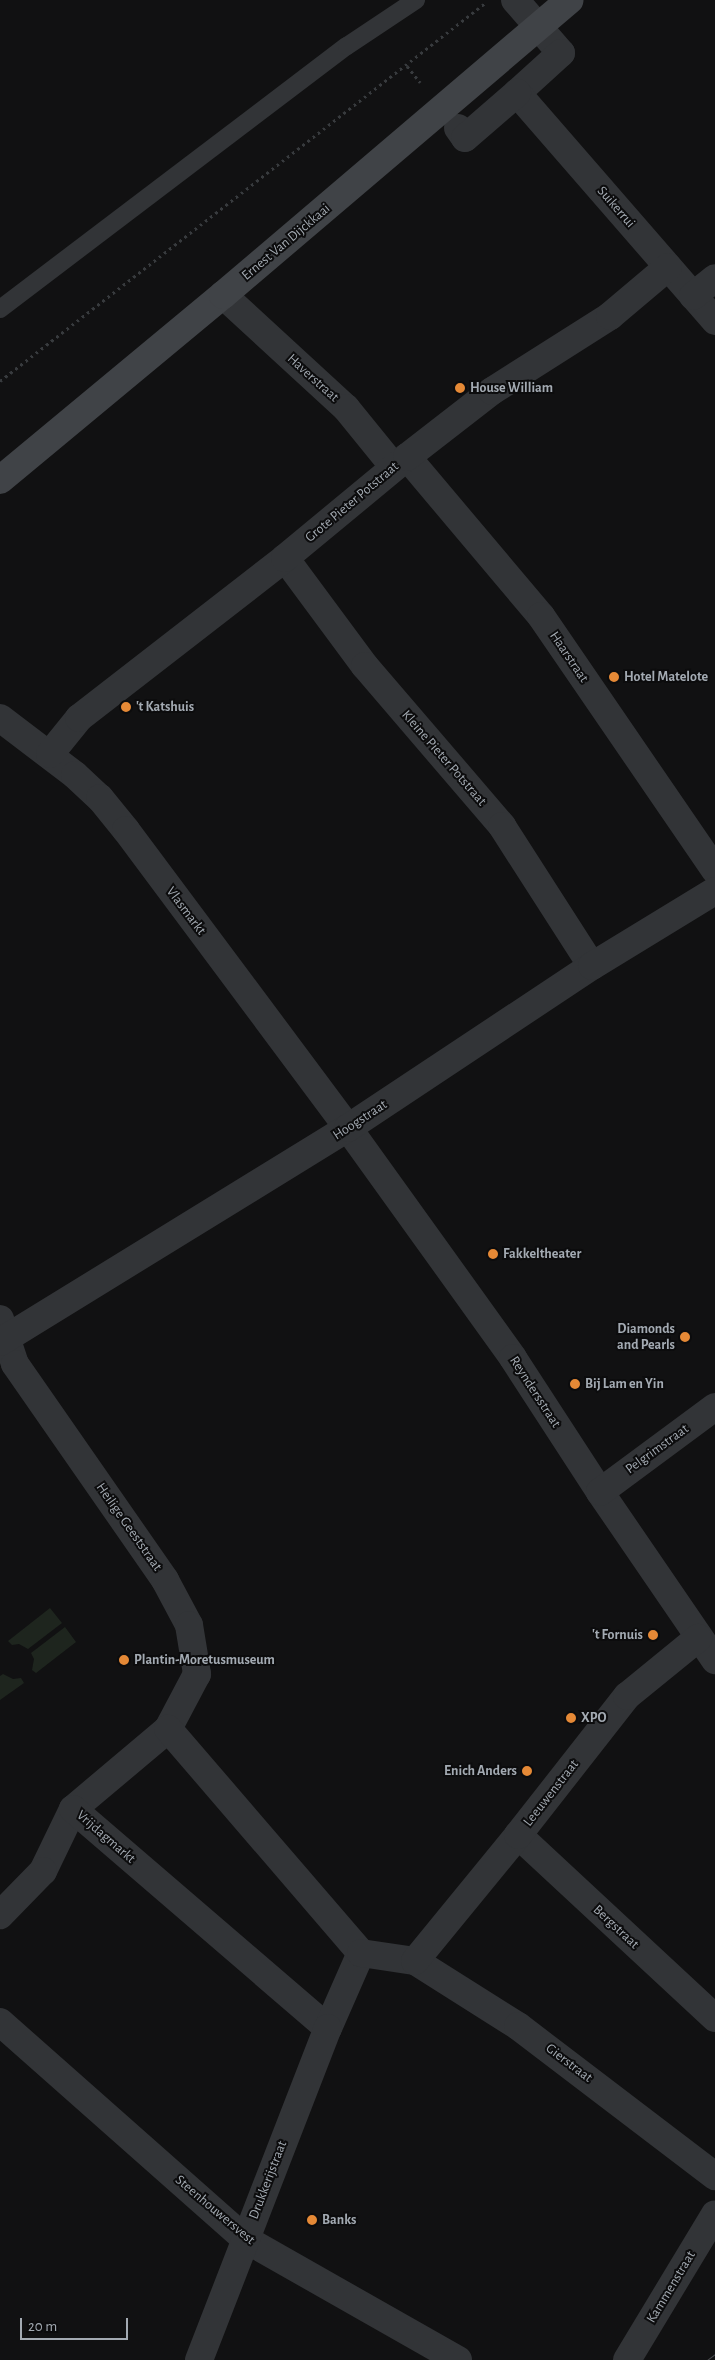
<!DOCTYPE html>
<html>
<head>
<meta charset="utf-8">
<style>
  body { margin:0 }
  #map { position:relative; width:715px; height:2360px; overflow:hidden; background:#111112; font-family:"Alegreya Sans",sans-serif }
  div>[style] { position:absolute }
  .green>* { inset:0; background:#1e251e }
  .path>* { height:3px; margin-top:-1.5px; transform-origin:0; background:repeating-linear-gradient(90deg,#383b3e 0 2.5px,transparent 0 6.5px) }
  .lane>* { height:18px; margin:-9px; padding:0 9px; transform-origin:9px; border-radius:9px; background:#323437 }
  .street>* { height:28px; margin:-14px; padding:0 14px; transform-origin:14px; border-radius:14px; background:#323437 }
  .secondary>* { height:28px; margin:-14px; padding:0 14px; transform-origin:14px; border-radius:14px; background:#404347 }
  .tram>* { height:1px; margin:-0.5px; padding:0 0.5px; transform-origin:0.5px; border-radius:0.5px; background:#494c50 }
  .dots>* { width:14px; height:14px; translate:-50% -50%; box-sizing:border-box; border:2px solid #0c0c0d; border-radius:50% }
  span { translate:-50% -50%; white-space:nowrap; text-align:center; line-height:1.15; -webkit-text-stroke:4px #0c0c0d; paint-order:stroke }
  .street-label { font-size:14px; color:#a3aab2 }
  .poi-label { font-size:14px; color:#a3aab2; font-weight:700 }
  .left { translate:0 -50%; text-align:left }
  .right { translate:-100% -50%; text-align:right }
  .scale { position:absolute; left:20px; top:2318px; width:108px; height:22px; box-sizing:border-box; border:2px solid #a3aab2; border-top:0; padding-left:6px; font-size:15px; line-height:18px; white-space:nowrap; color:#a3aab2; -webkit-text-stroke:4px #0c0c0d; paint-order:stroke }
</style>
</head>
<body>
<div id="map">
  <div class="green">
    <div style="clip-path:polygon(50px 1608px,62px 1623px,28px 1649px,19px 1644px,12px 1645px,8px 1641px)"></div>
    <div style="clip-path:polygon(65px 1627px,76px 1642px,36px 1673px,32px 1670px,34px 1659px,31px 1653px)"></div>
    <div style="clip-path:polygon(3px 1674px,13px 1679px,21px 1678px,24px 1683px,0 1700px,0 1676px)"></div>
  </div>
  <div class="path">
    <div style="left:407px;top:66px;width:21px;rotate:51deg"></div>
    <div style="left:0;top:381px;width:614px;rotate:-37.92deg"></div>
  </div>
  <div class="lane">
    <div style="left:0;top:309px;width:435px;rotate:-37.2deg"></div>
    <div style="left:347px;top:46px;width:83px;rotate:-33.7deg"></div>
  </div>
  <div class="street">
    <div style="left:515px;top:0;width:70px;rotate:49deg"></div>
    <div style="left:561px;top:53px;width:59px;rotate:137.7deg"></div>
    <div style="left:517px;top:93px;width:302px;rotate:49deg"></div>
    <div style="left:458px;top:128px;width:12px;rotate:55deg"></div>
    <div style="left:465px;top:138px;width:69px;rotate:-40.9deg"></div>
    <div style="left:223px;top:295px;width:167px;rotate:42.6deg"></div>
    <div style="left:346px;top:408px;width:76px;rotate:50.9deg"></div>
    <div style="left:693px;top:296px;width:28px;rotate:-39deg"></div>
    <div style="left:407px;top:457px;width:208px;rotate:49.9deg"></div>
    <div style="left:541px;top:616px;width:308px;rotate:55.6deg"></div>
    <div style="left:285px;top:558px;width:134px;rotate:53.5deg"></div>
    <div style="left:365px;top:666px;width:211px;rotate:49.4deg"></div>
    <div style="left:502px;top:826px;width:166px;rotate:57.3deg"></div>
    <div style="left:0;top:718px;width:94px;rotate:37.2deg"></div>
    <div style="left:75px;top:775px;width:34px;rotate:43deg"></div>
    <div style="left:100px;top:798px;width:41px;rotate:50.9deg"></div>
    <div style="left:126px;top:830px;width:372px;rotate:53.3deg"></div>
    <div style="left:348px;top:1128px;width:283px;rotate:54.3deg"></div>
    <div style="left:513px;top:1358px;width:160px;rotate:57deg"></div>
    <div style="left:600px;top:1492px;width:204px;rotate:55.6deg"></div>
    <div style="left:50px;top:754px;width:46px;rotate:-51.1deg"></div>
    <div style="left:79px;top:718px;width:261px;rotate:-37.8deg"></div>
    <div style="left:285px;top:558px;width:158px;rotate:-39.6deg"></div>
    <div style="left:407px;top:457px;width:108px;rotate:-37.8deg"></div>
    <div style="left:492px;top:391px;width:140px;rotate:-32.4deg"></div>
    <div style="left:610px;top:316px;width:76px;rotate:-40.2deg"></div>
    <div style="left:0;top:1319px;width:47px;rotate:71.6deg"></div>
    <div style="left:15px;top:1364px;width:263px;rotate:55.2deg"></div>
    <div style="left:165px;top:1580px;width:51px;rotate:61.9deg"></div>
    <div style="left:189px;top:1625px;width:50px;rotate:80.7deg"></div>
    <div style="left:197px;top:1674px;width:62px;rotate:117.8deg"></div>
    <div style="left:168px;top:1729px;width:124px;rotate:139.9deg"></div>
    <div style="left:73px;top:1809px;width:69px;rotate:115.8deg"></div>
    <div style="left:43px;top:1871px;width:62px;rotate:134.3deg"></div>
    <div style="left:0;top:1342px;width:409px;rotate:-31.6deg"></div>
    <div style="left:348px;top:1128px;width:293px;rotate:-33.6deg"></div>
    <div style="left:592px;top:966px;width:144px;rotate:-31.4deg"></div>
    <div style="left:600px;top:1492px;width:143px;rotate:-36.5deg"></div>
    <div style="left:73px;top:1809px;width:336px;rotate:40.7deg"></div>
    <div style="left:328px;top:2028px;width:82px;rotate:-66.3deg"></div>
    <div style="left:361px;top:1953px;width:296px;rotate:-130.7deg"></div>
    <div style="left:518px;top:1835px;width:269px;rotate:42.9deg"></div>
    <div style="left:361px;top:1953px;width:55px;rotate:8.4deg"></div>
    <div style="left:415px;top:1961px;width:122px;rotate:32.3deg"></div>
    <div style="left:518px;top:2026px;width:248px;rotate:37.3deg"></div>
    <div style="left:415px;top:1961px;width:163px;rotate:-50.7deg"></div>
    <div style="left:518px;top:1835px;width:177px;rotate:-51.9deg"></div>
    <div style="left:627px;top:1696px;width:92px;rotate:-39.2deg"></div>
    <div style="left:0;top:2022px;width:327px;rotate:41.5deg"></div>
    <div style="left:245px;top:2239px;width:245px;rotate:29.6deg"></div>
    <div style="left:199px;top:2360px;width:356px;rotate:-68.8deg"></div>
    <div style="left:627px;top:2360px;width:170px;rotate:-58.9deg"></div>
  </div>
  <div class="secondary">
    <div style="left:0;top:480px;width:290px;rotate:-39.7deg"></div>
    <div style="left:223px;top:295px;width:455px;rotate:-40.4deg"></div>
  </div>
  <div class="tram">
    <div style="left:707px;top:2360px;width:10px;rotate:-37deg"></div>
  </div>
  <div class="dots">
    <div style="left:460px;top:388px;background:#e58936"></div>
    <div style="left:614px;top:677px;background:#e58936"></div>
    <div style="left:126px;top:707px;background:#e58936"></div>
    <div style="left:493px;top:1254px;background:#e58936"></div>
    <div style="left:685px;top:1337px;background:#e58936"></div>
    <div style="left:575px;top:1384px;background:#e58936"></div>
    <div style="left:653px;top:1635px;background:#e58936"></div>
    <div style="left:124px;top:1660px;background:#e58936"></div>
    <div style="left:571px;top:1718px;background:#e58936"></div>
    <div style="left:527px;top:1771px;background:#e58936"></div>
    <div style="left:312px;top:2220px;background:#e58936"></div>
  </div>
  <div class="street-label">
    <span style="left:616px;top:207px;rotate:49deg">Suikerrui</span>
    <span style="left:286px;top:242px;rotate:-40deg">Ernest Van Dijckkaai</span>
    <span style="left:313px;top:378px;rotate:42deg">Haverstraat</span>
    <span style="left:352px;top:502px;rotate:-40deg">Grote Pieter Potstraat</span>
    <span style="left:569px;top:657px;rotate:56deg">Haarstraat</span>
    <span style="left:444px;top:758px;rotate:49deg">Kleine Pieter Potstraat</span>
    <span style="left:186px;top:911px;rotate:53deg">Vlasmarkt</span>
    <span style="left:360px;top:1120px;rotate:-33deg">Hoogstraat</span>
    <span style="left:535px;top:1392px;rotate:57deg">Reyndersstraat</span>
    <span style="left:657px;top:1449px;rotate:-36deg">Pelgrimstraat</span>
    <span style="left:129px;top:1527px;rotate:55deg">Heilige Geeststraat</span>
    <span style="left:551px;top:1793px;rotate:-52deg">Leeuwenstraat</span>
    <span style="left:106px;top:1837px;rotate:41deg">Vrijdagmarkt</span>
    <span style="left:616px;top:1927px;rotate:43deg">Bergstraat</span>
    <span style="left:569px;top:2063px;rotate:37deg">Gierstraat</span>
    <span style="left:268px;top:2180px;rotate:-69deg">Drukkerijstraat</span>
    <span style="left:215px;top:2210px;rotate:40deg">Steenhouwersvest</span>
    <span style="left:671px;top:2287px;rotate:-59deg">Kammenstraat</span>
  </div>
  <div class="poi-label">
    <span class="left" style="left:470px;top:388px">House William</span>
    <span class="left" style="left:624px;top:677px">Hotel Matelote</span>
    <span class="left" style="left:136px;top:707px">'t Katshuis</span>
    <span class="left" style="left:503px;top:1254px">Fakkeltheater</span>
    <span class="right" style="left:675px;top:1337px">Diamonds<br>and Pearls</span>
    <span class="left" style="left:585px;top:1384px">Bij Lam en Yin</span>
    <span class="right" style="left:643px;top:1635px">'t Fornuis</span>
    <span class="left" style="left:134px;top:1660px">Plantin-Moretusmuseum</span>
    <span class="left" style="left:581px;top:1718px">XPO</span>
    <span class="right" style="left:517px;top:1771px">Enich Anders</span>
    <span class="left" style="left:322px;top:2220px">Banks</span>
  </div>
  <div class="scale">20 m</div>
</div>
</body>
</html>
